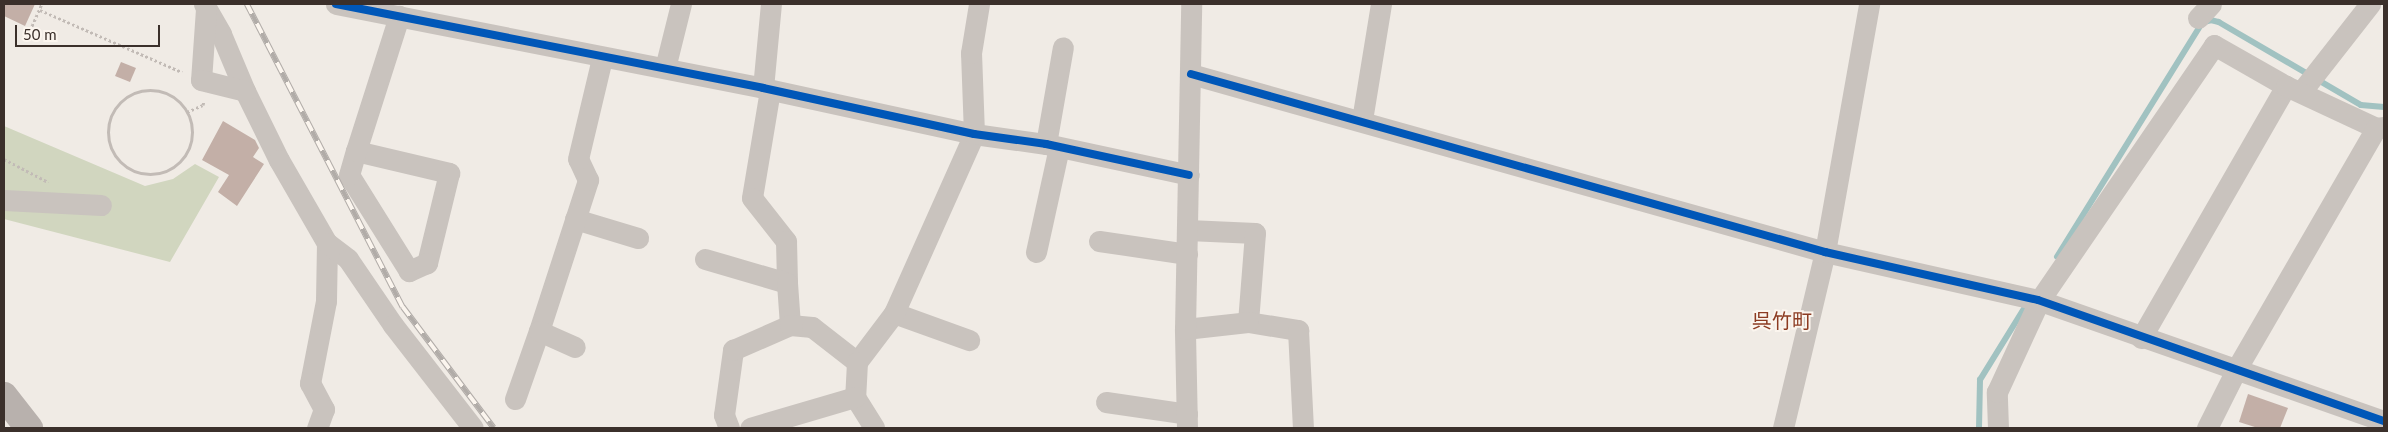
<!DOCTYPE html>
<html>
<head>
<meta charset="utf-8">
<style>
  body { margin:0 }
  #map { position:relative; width:2388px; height:432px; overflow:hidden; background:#f0ebe5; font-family:Lato,"Noto Sans JP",sans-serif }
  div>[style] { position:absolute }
  .green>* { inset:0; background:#d1d6bf }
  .stream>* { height:5.5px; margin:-2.75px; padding:0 2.75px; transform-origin:2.75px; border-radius:2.75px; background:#a1c2c1 }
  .building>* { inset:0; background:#c3afa7 }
  .path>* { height:3px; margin-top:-1.5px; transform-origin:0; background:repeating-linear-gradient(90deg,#c2bbb6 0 2.5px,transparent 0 5px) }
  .path>.ring { margin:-1.5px; padding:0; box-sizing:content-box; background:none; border:3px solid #c2bbb6; border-radius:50% }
  .minor>* { height:21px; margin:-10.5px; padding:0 10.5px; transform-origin:10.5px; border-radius:10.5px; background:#c9c3be }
  .major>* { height:28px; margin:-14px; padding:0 14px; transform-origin:14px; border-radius:14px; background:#b8b1ad }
  .rail>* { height:5.5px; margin-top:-2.75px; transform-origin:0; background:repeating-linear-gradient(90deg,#fbf5ee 0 11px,#b1aca8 0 22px); box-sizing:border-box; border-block:1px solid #b1aca8 }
  .cycleway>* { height:8px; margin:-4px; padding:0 4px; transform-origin:4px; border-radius:4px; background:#0057b8 }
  span { translate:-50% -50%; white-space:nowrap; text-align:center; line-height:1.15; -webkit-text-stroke:4px #fbf5ee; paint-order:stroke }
  .quarter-label { font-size:20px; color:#8c3b22 }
  .frame { position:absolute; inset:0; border:5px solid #3b302b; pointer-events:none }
  .scale { position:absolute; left:15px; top:25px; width:145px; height:22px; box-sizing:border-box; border:2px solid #3b302b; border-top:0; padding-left:6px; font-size:15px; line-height:18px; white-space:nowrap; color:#3b302b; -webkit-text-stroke:4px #fbf5ee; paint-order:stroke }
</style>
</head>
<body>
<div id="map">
  <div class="green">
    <div style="clip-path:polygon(4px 126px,145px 186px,173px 179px,195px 164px,219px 177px,170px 262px,4px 219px)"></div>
  </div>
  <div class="stream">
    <div style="left:2057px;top:257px;width:275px;rotate:-58.2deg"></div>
    <div style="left:2202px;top:23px;width:9px;rotate:-18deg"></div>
    <div style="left:2211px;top:20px;width:8px;rotate:14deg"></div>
    <div style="left:2219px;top:22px;width:164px;rotate:30.3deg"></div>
    <div style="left:2361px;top:105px;width:23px;rotate:5deg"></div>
    <div style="left:1979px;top:428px;width:48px;rotate:-88.8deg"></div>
    <div style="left:1980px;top:380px;width:86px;rotate:-58.3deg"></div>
  </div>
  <div class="building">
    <div style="clip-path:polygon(4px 4px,35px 4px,25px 26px,4px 16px)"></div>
    <div style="clip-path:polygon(121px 62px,136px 68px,130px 82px,115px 76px)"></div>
    <div style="clip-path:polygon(223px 121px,255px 140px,259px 148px,253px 157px,264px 164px,237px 206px,218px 192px,229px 175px,202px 160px)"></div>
    <div style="clip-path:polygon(2248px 394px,2288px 408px,2280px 428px,2258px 428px,2239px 422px)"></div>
  </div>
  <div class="path">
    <div style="left:40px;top:10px;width:155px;rotate:23.6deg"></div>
    <div style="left:28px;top:35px;width:34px;rotate:-66deg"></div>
    <div class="ring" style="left:108px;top:90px;width:81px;height:81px"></div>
    <div style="left:187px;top:112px;width:17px;rotate:-24deg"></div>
    <div style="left:203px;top:105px;width:4px;rotate:-76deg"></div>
    <div style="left:4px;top:159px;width:50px;rotate:27.6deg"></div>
  </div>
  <div class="minor">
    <div style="left:204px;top:4px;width:34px;rotate:60deg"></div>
    <div style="left:221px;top:34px;width:62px;rotate:67.2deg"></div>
    <div style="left:245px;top:91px;width:77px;rotate:63.8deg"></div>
    <div style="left:279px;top:160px;width:96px;rotate:60deg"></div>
    <div style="left:327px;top:243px;width:58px;rotate:91deg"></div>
    <div style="left:326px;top:301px;width:84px;rotate:101deg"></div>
    <div style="left:310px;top:383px;width:30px;rotate:62deg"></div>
    <div style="left:324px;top:409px;width:20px;rotate:110deg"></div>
    <div style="left:336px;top:4px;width:435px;rotate:11.1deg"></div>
    <div style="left:763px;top:88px;width:216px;rotate:12.3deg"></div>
    <div style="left:974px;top:134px;width:73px;rotate:7.9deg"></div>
    <div style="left:1046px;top:144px;width:146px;rotate:12.2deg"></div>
    <div style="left:206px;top:9px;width:71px;rotate:94deg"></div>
    <div style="left:201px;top:80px;width:45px;rotate:14deg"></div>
    <div style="left:2198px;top:18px;width:19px;rotate:-47deg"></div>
    <div style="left:665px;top:68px;width:66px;rotate:-76deg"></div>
    <div style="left:1191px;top:74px;width:659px;rotate:15.68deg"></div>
    <div style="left:1825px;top:252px;width:218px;rotate:12.7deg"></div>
    <div style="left:2038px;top:300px;width:367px;rotate:19.3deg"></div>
    <div style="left:763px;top:88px;width:84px;rotate:-84.6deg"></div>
    <div style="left:770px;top:90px;width:109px;rotate:99.5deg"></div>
    <div style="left:752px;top:198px;width:55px;rotate:51.7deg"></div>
    <div style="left:786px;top:241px;width:42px;rotate:88.6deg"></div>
    <div style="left:2301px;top:92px;width:112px;rotate:-51.9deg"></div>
    <div style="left:1362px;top:120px;width:118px;rotate:-80.7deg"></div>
    <div style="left:1046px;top:144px;width:98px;rotate:-80.1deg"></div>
    <div style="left:356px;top:151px;width:96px;rotate:13.3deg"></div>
    <div style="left:449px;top:173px;width:93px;rotate:103.7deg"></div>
    <div style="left:427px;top:263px;width:20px;rotate:156deg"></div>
    <div style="left:409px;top:271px;width:113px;rotate:-122deg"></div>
    <div style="left:349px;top:175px;width:25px;rotate:-74deg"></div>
    <div style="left:356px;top:151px;width:142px;rotate:-72.3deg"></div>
    <div style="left:4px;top:200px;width:97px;rotate:3deg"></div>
    <div style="left:575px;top:219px;width:66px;rotate:16.8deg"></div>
    <div style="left:1188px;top:230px;width:67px;rotate:2.6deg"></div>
    <div style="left:1255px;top:233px;width:89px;rotate:94.5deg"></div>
    <div style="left:1248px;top:322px;width:51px;rotate:9.1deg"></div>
    <div style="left:1298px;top:330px;width:98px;rotate:87.1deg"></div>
    <div style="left:1099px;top:241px;width:89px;rotate:8.4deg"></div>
    <div style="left:327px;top:243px;width:26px;rotate:37deg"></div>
    <div style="left:348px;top:259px;width:80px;rotate:55.7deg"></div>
    <div style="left:393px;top:325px;width:130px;rotate:52.2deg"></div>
    <div style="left:1036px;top:252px;width:107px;rotate:-77.6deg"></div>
    <div style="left:705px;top:259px;width:85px;rotate:16.3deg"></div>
    <div style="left:787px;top:283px;width:42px;rotate:85.9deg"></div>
    <div style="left:894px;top:313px;width:80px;rotate:19.8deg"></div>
    <div style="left:1185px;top:329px;width:63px;rotate:-6.3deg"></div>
    <div style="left:539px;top:331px;width:159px;rotate:-72deg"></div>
    <div style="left:588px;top:180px;width:23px;rotate:-115deg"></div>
    <div style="left:578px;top:159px;width:104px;rotate:-76.6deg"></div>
    <div style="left:2141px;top:338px;width:291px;rotate:-60.1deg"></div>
    <div style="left:857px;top:362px;width:61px;rotate:-52.9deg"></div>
    <div style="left:894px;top:313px;width:196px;rotate:-65.9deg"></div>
    <div style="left:974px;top:134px;width:81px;rotate:-92.1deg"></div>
    <div style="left:971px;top:53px;width:50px;rotate:-80.7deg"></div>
    <div style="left:855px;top:397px;width:36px;rotate:58deg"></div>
    <div style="left:515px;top:399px;width:72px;rotate:-70.6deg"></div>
    <div style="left:539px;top:331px;width:39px;rotate:24deg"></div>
    <div style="left:1106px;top:402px;width:82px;rotate:8.4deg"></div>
    <div style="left:729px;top:428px;width:14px;rotate:-111deg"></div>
    <div style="left:724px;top:415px;width:66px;rotate:-82.1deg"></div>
    <div style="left:733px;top:350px;width:62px;rotate:-23.7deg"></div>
    <div style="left:790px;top:325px;width:22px;rotate:5deg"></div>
    <div style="left:812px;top:327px;width:57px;rotate:37.9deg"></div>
    <div style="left:857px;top:362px;width:35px;rotate:93deg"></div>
    <div style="left:855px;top:397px;width:109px;rotate:163.6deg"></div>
    <div style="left:1187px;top:428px;width:99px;rotate:-91.2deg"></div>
    <div style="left:1185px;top:329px;width:325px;rotate:-88.9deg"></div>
    <div style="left:1783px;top:428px;width:181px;rotate:-76.6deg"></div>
    <div style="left:1825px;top:252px;width:252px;rotate:-79.9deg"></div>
    <div style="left:1998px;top:428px;width:36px;rotate:-92deg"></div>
    <div style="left:1997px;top:392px;width:100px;rotate:-65.2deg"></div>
    <div style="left:2039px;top:301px;width:310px;rotate:-55.6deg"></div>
    <div style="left:2214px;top:45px;width:83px;rotate:29.7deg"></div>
    <div style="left:2286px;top:86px;width:99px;rotate:25deg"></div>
    <div style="left:2376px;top:128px;width:8px;rotate:-7deg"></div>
    <div style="left:2207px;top:428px;width:67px;rotate:-63.4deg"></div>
    <div style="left:2237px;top:368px;width:277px;rotate:-59.9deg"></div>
  </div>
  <div class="major">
    <div style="left:4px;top:396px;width:41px;rotate:52deg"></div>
  </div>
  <div class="rail">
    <div style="left:247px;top:4px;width:341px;rotate:62.8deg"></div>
    <div style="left:403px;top:307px;width:151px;rotate:53.1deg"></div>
  </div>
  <div class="cycleway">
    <div style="left:336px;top:4px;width:435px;rotate:11.1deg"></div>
    <div style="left:763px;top:88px;width:216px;rotate:12.3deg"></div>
    <div style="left:974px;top:134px;width:73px;rotate:7.9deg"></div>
    <div style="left:1046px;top:144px;width:146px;rotate:12.2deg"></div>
    <div style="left:1191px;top:74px;width:659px;rotate:15.68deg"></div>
    <div style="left:1825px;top:252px;width:218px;rotate:12.7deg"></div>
    <div style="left:2038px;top:300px;width:367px;rotate:19.3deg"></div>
  </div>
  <div class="quarter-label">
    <span style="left:1782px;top:320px">呉竹町</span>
  </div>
  <div class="frame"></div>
  <div class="scale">50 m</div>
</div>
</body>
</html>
